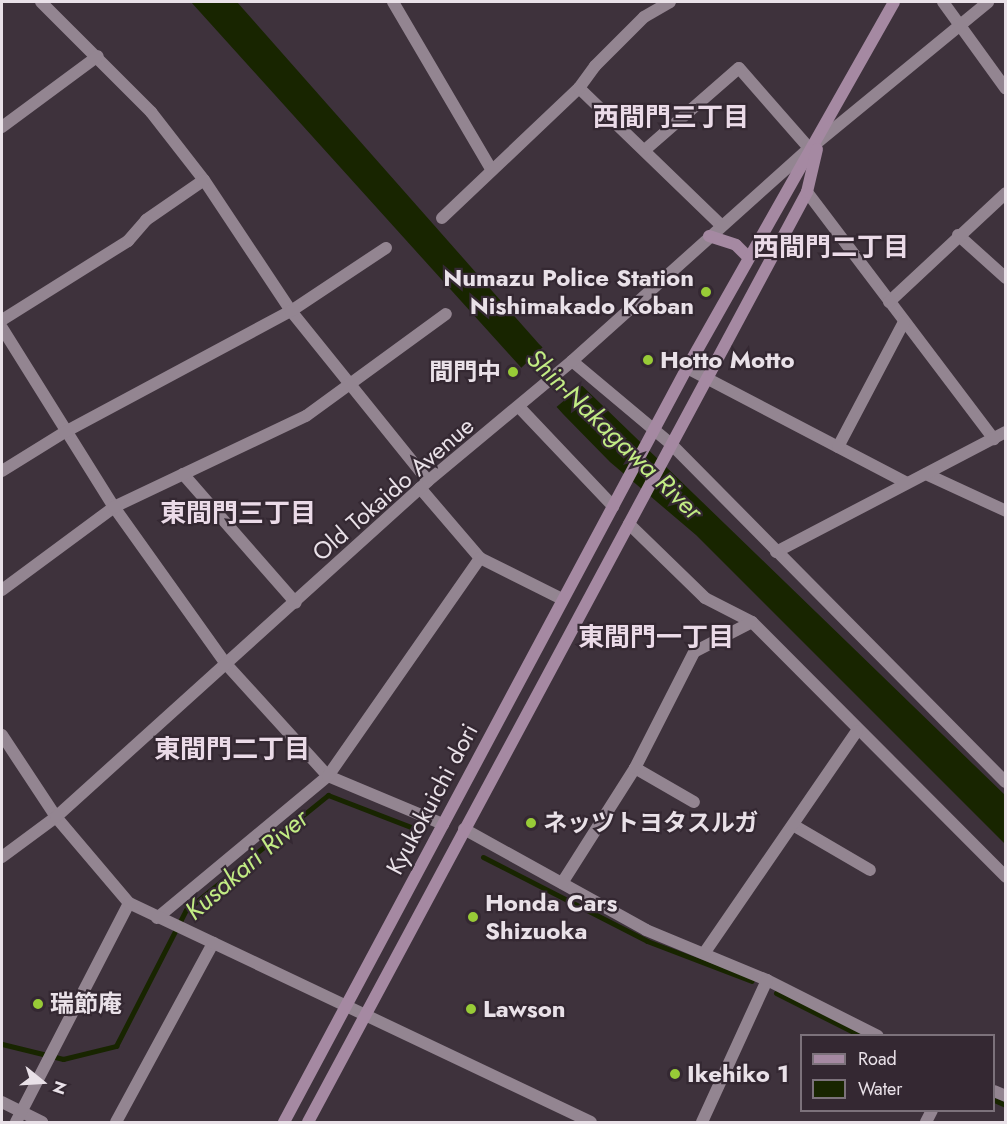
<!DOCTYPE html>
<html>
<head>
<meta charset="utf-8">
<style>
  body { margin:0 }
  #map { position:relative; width:1007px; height:1124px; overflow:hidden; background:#3e323c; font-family:Jost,"Noto Sans JP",sans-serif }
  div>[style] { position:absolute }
  .water>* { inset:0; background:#182500 }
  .pier>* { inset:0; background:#3e323c }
  .stream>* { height:5px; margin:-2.5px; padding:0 2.5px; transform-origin:2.5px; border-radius:2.5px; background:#182500 }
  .minor>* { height:12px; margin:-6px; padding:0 6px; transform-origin:6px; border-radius:6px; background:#938591 }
  .tertiary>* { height:12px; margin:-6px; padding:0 6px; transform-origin:6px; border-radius:6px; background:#938591 }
  .secondary>* { height:12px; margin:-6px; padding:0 6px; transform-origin:6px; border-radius:6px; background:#a589a2 }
  .dots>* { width:16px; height:16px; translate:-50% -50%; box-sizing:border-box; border:3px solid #342832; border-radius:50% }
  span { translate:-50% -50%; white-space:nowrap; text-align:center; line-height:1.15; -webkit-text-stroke:4.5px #342832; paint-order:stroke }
  .poi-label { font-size:24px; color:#e9e1e8; font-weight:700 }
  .right { translate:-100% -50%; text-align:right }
  .left { translate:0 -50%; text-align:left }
  .street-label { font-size:24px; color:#e9e1e8 }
  .neighbourhood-label { font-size:26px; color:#ebdbe8; font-weight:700 }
  .water-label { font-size:26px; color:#c2ec84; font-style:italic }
  .frame { position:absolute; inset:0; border:3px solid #e9e1e8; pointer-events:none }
  .legend { position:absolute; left:800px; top:1034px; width:195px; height:78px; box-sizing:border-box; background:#342832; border:2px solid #7c727b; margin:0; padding:8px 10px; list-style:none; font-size:18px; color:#e9e1e8 }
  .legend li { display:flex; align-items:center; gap:12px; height:30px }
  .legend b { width:30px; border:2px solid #7c727b }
  .north { position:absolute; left:12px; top:1052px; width:60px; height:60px; -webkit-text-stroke:4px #342832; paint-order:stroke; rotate:108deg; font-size:16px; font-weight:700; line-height:24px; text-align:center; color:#e9e1e8 }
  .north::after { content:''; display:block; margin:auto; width:21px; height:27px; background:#e9e1e8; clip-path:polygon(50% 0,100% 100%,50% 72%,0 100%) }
</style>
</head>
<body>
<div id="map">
  <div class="water">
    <div style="clip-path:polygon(191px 2px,237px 2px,539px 344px,1005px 795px,1005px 844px,696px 535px,610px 462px,563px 414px)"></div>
  </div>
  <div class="pier">
    <div style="clip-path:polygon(545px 345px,584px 384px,554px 409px,520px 369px)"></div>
  </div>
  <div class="stream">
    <div style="left:483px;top:857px;width:184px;rotate:27.1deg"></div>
    <div style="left:647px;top:941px;width:112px;rotate:20.9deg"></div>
    <div style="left:776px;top:993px;width:95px;rotate:26.8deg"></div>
    <div style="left:2px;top:1044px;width:63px;rotate:13.8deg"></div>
    <div style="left:63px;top:1059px;width:55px;rotate:-13.8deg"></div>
    <div style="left:116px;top:1046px;width:153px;rotate:-62.8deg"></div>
    <div style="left:186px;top:910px;width:183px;rotate:-39deg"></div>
    <div style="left:328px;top:795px;width:94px;rotate:21.1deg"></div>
    <div style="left:994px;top:1100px;width:13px;rotate:23deg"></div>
  </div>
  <div class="minor">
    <div style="left:41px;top:2px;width:156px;rotate:45deg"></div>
    <div style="left:151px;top:112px;width:86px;rotate:52.1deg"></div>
    <div style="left:204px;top:180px;width:157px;rotate:56.4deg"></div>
    <div style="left:291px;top:311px;width:218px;rotate:51.1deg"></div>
    <div style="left:393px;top:2px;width:194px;rotate:59.6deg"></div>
    <div style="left:943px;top:2px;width:107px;rotate:54.1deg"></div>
    <div style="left:579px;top:88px;width:197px;rotate:44deg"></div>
    <div style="left:2px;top:127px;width:119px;rotate:-36.5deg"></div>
    <div style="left:646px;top:149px;width:123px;rotate:-41.1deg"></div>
    <div style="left:739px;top:68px;width:106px;rotate:48.8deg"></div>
    <div style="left:807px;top:192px;width:310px;rotate:52.9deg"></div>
    <div style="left:442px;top:218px;width:189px;rotate:-43.5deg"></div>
    <div style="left:579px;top:88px;width:27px;rotate:-54deg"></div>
    <div style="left:595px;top:66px;width:69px;rotate:-45deg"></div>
    <div style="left:644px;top:17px;width:30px;rotate:-30deg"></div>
    <div style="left:958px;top:235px;width:64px;rotate:41.9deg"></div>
    <div style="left:889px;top:302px;width:160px;rotate:-43deg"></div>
    <div style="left:2px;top:320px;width:149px;rotate:-32.1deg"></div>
    <div style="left:128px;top:241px;width:28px;rotate:-49deg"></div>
    <div style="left:146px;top:220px;width:70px;rotate:-34.6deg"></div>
    <div style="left:2px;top:328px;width:211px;rotate:58deg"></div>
    <div style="left:114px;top:507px;width:193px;rotate:54.5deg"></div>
    <div style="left:226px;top:664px;width:151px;rotate:47.7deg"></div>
    <div style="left:328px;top:776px;width:125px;rotate:22.7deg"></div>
    <div style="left:687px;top:368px;width:248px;rotate:27.6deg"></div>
    <div style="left:519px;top:407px;width:137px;rotate:46.5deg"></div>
    <div style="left:838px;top:447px;width:141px;rotate:-62.2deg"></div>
    <div style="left:2px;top:471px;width:74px;rotate:-31.8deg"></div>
    <div style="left:65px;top:432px;width:256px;rotate:-28.2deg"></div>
    <div style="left:291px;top:311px;width:114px;rotate:-33.6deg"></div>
    <div style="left:183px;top:474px;width:171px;rotate:48.8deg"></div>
    <div style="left:926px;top:474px;width:88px;rotate:24.8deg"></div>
    <div style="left:420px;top:488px;width:92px;rotate:49.4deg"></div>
    <div style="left:480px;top:558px;width:92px;rotate:26.6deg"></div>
    <div style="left:629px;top:524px;width:106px;rotate:44.2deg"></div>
    <div style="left:705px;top:598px;width:53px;rotate:27.1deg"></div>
    <div style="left:752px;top:622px;width:360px;rotate:45.1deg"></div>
    <div style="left:776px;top:552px;width:259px;rotate:-27.6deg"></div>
    <div style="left:2px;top:590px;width:139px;rotate:-36.5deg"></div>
    <div style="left:114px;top:507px;width:212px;rotate:-25.4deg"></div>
    <div style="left:306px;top:416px;width:173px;rotate:-36.1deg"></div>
    <div style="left:2px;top:735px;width:98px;rotate:56.6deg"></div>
    <div style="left:635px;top:768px;width:68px;rotate:30deg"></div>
    <div style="left:793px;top:825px;width:89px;rotate:30.3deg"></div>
    <div style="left:464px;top:829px;width:208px;rotate:29deg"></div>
    <div style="left:646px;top:930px;width:131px;rotate:22.5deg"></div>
    <div style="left:767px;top:980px;width:124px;rotate:26.8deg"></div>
    <div style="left:562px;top:883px;width:136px;rotate:-57.6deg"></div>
    <div style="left:635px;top:768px;width:130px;rotate:-63deg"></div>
    <div style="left:694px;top:652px;width:65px;rotate:-27.3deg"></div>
    <div style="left:157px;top:918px;width:222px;rotate:-39.7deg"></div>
    <div style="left:328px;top:776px;width:266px;rotate:-55.1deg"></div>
    <div style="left:705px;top:952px;width:268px;rotate:-55.5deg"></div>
    <div style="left:994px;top:1091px;width:13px;rotate:23deg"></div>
    <div style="left:2px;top:1102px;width:45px;rotate:26.6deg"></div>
    <div style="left:16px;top:1122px;width:246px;rotate:-62.7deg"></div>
    <div style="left:116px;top:1122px;width:204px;rotate:-61.5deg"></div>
    <div style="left:702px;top:1122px;width:156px;rotate:-65.4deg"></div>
    <div style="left:926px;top:1122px;width:13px;rotate:-63deg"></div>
  </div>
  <div class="tertiary">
    <div style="left:819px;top:141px;width:219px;rotate:-39.4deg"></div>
    <div style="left:572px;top:361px;width:131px;rotate:40deg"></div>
    <div style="left:672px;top:445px;width:474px;rotate:45.3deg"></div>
    <div style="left:56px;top:817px;width:113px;rotate:49.7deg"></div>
    <div style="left:129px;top:903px;width:511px;rotate:25.36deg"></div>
    <div style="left:2px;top:857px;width:67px;rotate:-36.5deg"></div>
    <div style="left:56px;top:817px;width:501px;rotate:-42.09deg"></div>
    <div style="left:428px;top:481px;width:187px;rotate:-39.8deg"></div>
    <div style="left:572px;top:361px;width:319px;rotate:-41.9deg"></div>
  </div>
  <div class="secondary">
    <div style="left:709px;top:236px;width:28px;rotate:18deg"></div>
    <div style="left:736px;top:245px;width:18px;rotate:45deg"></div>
    <div style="left:284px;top:1122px;width:855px;rotate:-61.88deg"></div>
    <div style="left:687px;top:368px;width:420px;rotate:-60.5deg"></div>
    <div style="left:308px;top:1122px;width:1055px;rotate:-61.78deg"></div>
    <div style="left:807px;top:192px;width:44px;rotate:-76.9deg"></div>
  </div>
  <div class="dots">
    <div style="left:706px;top:292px;background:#98cb37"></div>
    <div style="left:648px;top:360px;background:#98cb37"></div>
    <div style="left:513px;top:372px;background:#98cb37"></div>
    <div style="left:531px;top:823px;background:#98cb37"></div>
    <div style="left:473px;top:917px;background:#98cb37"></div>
    <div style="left:38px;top:1004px;background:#98cb37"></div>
    <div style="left:471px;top:1009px;background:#98cb37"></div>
    <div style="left:675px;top:1074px;background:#98cb37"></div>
  </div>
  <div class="poi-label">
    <span class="right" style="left:694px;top:292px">Numazu Police Station<br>Nishimakado Koban</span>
    <span class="left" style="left:660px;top:360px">Hotto Motto</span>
    <span class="right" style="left:501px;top:372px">間門中</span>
    <span class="left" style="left:543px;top:823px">ネッツトヨタスルガ</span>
    <span class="left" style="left:485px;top:917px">Honda Cars<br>Shizuoka</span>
    <span class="left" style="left:50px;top:1004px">瑞節庵</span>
    <span class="left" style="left:483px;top:1009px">Lawson</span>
    <span class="left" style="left:687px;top:1074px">Ikehiko 1</span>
  </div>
  <div class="street-label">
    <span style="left:393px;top:489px;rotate:-41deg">Old Tokaido Avenue</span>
    <span style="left:432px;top:799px;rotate:-62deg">Kyukokuichi dori</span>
  </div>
  <div class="neighbourhood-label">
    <span style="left:671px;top:118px">西間門三丁目</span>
    <span style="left:831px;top:248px">西間門二丁目</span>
    <span style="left:238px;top:514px">東間門三丁目</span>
    <span style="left:656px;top:638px">東間門一丁目</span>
    <span style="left:232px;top:750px">東間門二丁目</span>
  </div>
  <div class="water-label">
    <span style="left:614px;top:435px;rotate:44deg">Shin-Nakagawa River</span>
    <span style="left:247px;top:865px;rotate:-41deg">Kusakari River</span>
  </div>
  <div class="frame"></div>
  <ul class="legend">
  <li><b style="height:8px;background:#a589a2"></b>Road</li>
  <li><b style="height:16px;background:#182500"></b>Water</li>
  </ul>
  <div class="north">N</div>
</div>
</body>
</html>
